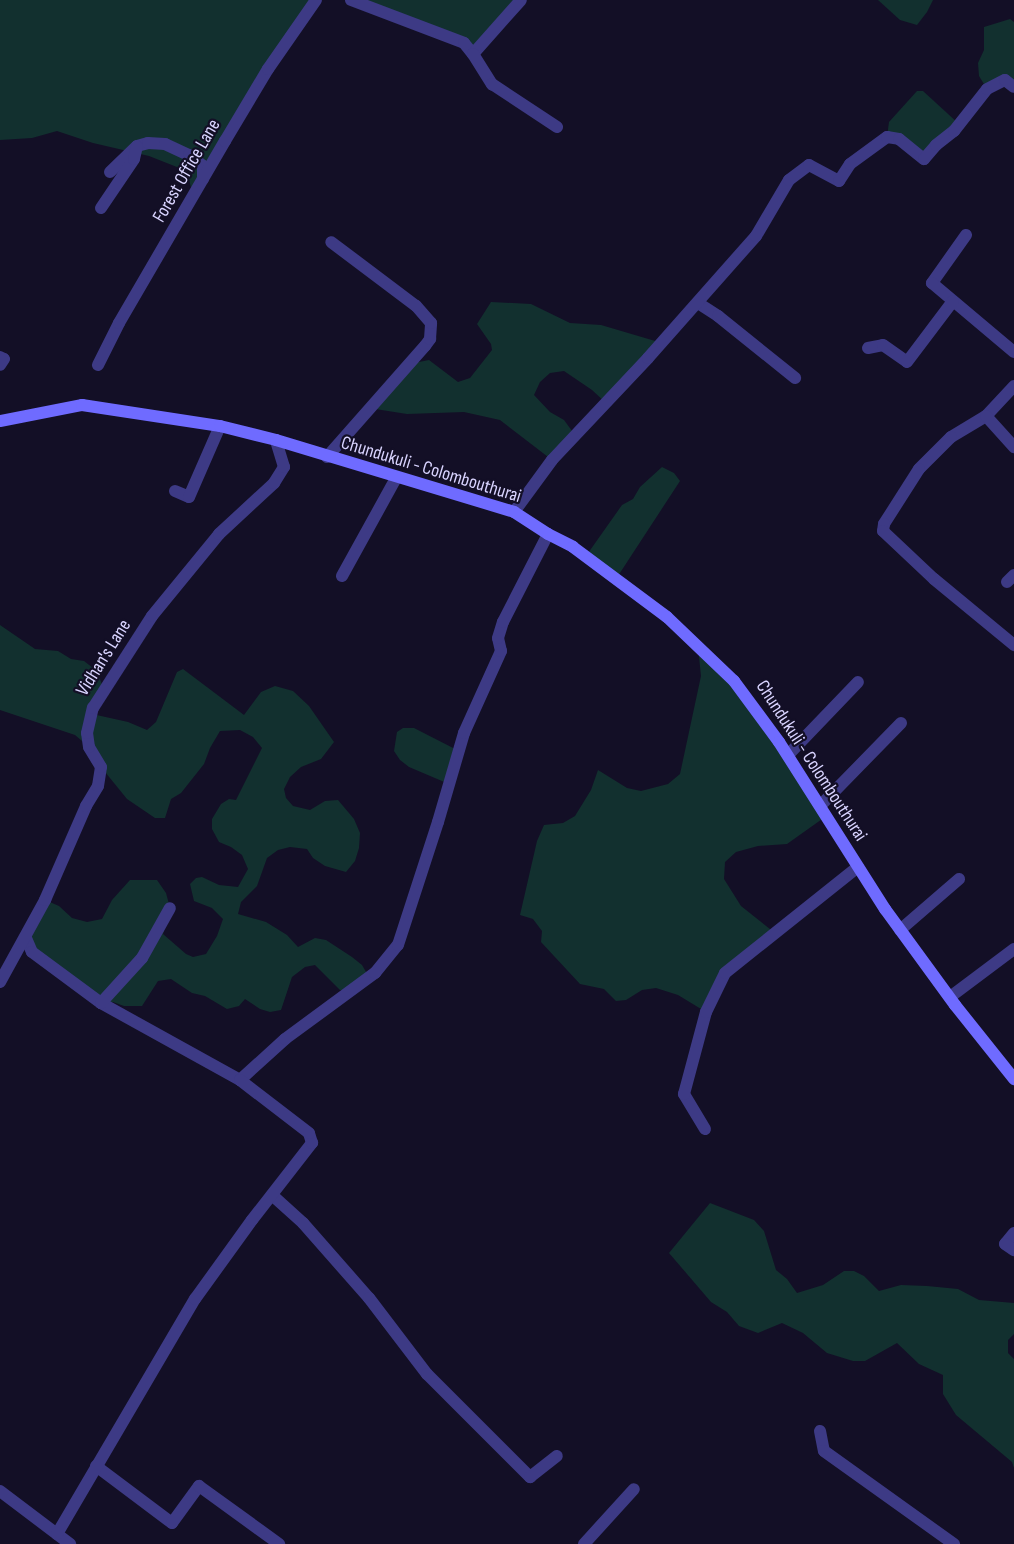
<!DOCTYPE html>
<html>
<head>
<meta charset="utf-8">
<style>
  body { margin:0 }
  #map { position:relative; width:1014px; height:1544px; overflow:hidden; background:#130f26; font-family:"Sofia Sans Condensed",sans-serif }
  div>[style] { position:absolute }
  .green>* { inset:0; background:#12302f }
  .minor>* { height:12px; margin:-6px; padding:0 6px; transform-origin:6px; border-radius:6px; background:#3d3a85 }
  .secondary>* { height:12px; margin:-6px; padding:0 6px; transform-origin:6px; border-radius:6px; background:#6f6bff }
  span { translate:-50% -50%; white-space:nowrap; text-align:center; line-height:1.15; -webkit-text-stroke:4.5px #130f26; paint-order:stroke }
  .street-label { font-size:19px; color:#d9d4ff }
</style>
</head>
<body>
<div id="map">
  <div class="green">
    <div style="clip-path:polygon(0 0,316px 0,193px 196px,187px 171px,149px 156px,93px 143px,57px 131px,32px 138px,0 140px)"></div>
    <div style="clip-path:polygon(351px 0,521px 0,473px 54px,464px 43px)"></div>
    <div style="clip-path:polygon(878px 0,933px 0,927px 12px,917px 25px,900px 20px)"></div>
    <div style="clip-path:polygon(1010px 19px,1014px 22px,1014px 87px,1005px 80px,987px 89px,979px 76px,978px 63px,984px 50px,984px 27px)"></div>
    <div style="clip-path:polygon(917px 91px,923px 91px,959px 124px,924px 159px,887px 137px,889px 122px)"></div>
    <div style="clip-path:polygon(491px 302px,531px 304px,570px 323px,601px 325px,662px 343px,606px 403px,592px 390px,564px 371px,550px 373px,540px 382px,534px 395px,550px 412px,564px 420px,575px 435px,552px 460px,500px 420px,464px 412px,407px 414px,369px 408px,409px 364px,429px 360px,458px 382px,470px 378px,492px 350px,491px 344px,477px 324px)"></div>
    <div style="clip-path:polygon(662px 467px,674px 473px,680px 481px,616px 579px,586px 556px,622px 505px,633px 499px,640px 487px)"></div>
    <div style="clip-path:polygon(0 625px,35px 649px,58px 651px,71px 659px,84px 661px,97px 671px,104px 690px,92px 714px,128px 722px,147px 730px,156px 722px,177px 672px,183px 669px,244px 715px,261px 692px,275px 686px,293px 691px,309px 706px,334px 742px,321px 759px,301px 767px,290px 777px,284px 789px,286px 798px,293px 806px,310px 810px,325px 801px,338px 800px,354px 819px,360px 833px,359px 848px,355px 861px,346px 872px,325px 866px,313px 858px,307px 849px,290px 847px,278px 850px,267px 858px,257px 886px,241px 902px,238px 914px,266px 922px,287px 935px,298px 947px,315px 938px,326px 940px,352px 957px,362px 965px,369px 977px,348px 990px,340px 990px,315px 965px,305px 967px,292px 977px,281px 1010px,270px 1012px,260px 1009px,245px 999px,239px 1006px,227px 1009px,205px 996px,192px 993px,171px 979px,158px 981px,142px 1006px,124px 1006px,113px 1002px,101px 1003px,32px 952px,26px 938px,45px 900px,59px 906px,72px 918px,87px 922px,102px 919px,112px 900px,130px 880px,157px 880px,166px 893px,170px 908px,163px 934px,186px 954px,193px 957px,206px 954px,217px 936px,223px 919px,212px 908px,194px 901px,190px 884px,196px 878px,202px 877px,219px 885px,238px 887px,248px 869px,242px 855px,231px 847px,219px 842px,212px 829px,212px 819px,221px 804px,229px 799px,236px 800px,262px 748px,253px 737px,240px 730px,220px 731px,210px 748px,204px 764px,181px 793px,171px 799px,165px 818px,155px 818px,127px 799px,101px 767px,89px 747px,75px 735px,0 710px)"></div>
    <div style="clip-path:polygon(698px 647px,734px 681px,825px 817px,787px 844px,758px 846px,736px 852px,725px 862px,724px 879px,741px 906px,775px 933px,725px 973px,706px 1012px,678px 995px,656px 988px,642px 990px,626px 1000px,616px 1001px,604px 989px,580px 984px,541px 942px,542px 931px,533px 919px,520px 915px,537px 841px,544px 825px,563px 823px,575px 816px,591px 790px,598px 770px,627px 788px,641px 791px,668px 784px,680px 774px,701px 676px)"></div>
    <div style="clip-path:polygon(403px 728px,414px 728px,459px 751px,449px 784px,409px 767px,400px 760px,394px 751px,397px 732px)"></div>
    <div style="clip-path:polygon(710px 1203px,754px 1220px,764px 1231px,776px 1270px,787px 1279px,797px 1293px,823px 1285px,844px 1271px,854px 1271px,864px 1276px,879px 1291px,901px 1285px,927px 1286px,958px 1289px,979px 1300px,1014px 1303px,1014px 1334px,1008px 1340px,1008px 1353px,1014px 1359px,1014px 1468px,1012px 1462px,956px 1415px,943px 1394px,943px 1375px,919px 1364px,897px 1343px,865px 1361px,853px 1361px,827px 1353px,803px 1333px,782px 1323px,758px 1333px,739px 1326px,727px 1312px,711px 1302px,669px 1253px)"></div>
  </div>
  <div class="minor">
    <div style="left:351px;top:0;width:121px;rotate:20.8deg"></div>
    <div style="left:464px;top:43px;width:14px;rotate:51deg"></div>
    <div style="left:473px;top:54px;width:72px;rotate:-48.4deg"></div>
    <div style="left:473px;top:54px;width:36px;rotate:58deg"></div>
    <div style="left:492px;top:84px;width:78px;rotate:33.5deg"></div>
    <div style="left:110px;top:172px;width:37px;rotate:-44deg"></div>
    <div style="left:137px;top:146px;width:11px;rotate:-15deg"></div>
    <div style="left:148px;top:143px;width:17px;rotate:3deg"></div>
    <div style="left:165px;top:144px;width:26px;rotate:25deg"></div>
    <div style="left:189px;top:155px;width:18px;rotate:38deg"></div>
    <div style="left:203px;top:166px;width:13px;rotate:90deg"></div>
    <div style="left:101px;top:208px;width:59px;rotate:-56deg"></div>
    <div style="left:134px;top:159px;width:13px;rotate:-77deg"></div>
    <div style="left:966px;top:235px;width:59px;rotate:125.3deg"></div>
    <div style="left:932px;top:283px;width:107px;rotate:40.1deg"></div>
    <div style="left:698px;top:303px;width:24px;rotate:33deg"></div>
    <div style="left:718px;top:316px;width:99px;rotate:38.8deg"></div>
    <div style="left:868px;top:348px;width:15px;rotate:-11deg"></div>
    <div style="left:883px;top:345px;width:29px;rotate:35deg"></div>
    <div style="left:907px;top:362px;width:76px;rotate:-53deg"></div>
    <div style="left:0;top:357px;width:4px;rotate:27deg"></div>
    <div style="left:4px;top:359px;width:7px;rotate:124deg"></div>
    <div style="left:98px;top:365px;width:47px;rotate:-63.4deg"></div>
    <div style="left:119px;top:323px;width:211px;rotate:-59.8deg"></div>
    <div style="left:225px;top:141px;width:84px;rotate:-59.2deg"></div>
    <div style="left:268px;top:69px;width:84px;rotate:-55.2deg"></div>
    <div style="left:1014px;top:386px;width:41px;rotate:133deg"></div>
    <div style="left:986px;top:416px;width:41px;rotate:149deg"></div>
    <div style="left:951px;top:437px;width:45px;rotate:135deg"></div>
    <div style="left:919px;top:469px;width:65px;rotate:122.5deg"></div>
    <div style="left:884px;top:524px;width:7px;rotate:98deg"></div>
    <div style="left:883px;top:531px;width:70px;rotate:43.3deg"></div>
    <div style="left:934px;top:579px;width:104px;rotate:39.5deg"></div>
    <div style="left:986px;top:416px;width:42px;rotate:47.9deg"></div>
    <div style="left:327px;top:457px;width:148px;rotate:-48.6deg"></div>
    <div style="left:425px;top:346px;width:9px;rotate:-54deg"></div>
    <div style="left:430px;top:339px;width:16px;rotate:-86deg"></div>
    <div style="left:431px;top:323px;width:23px;rotate:-131deg"></div>
    <div style="left:416px;top:306px;width:106px;rotate:-143deg"></div>
    <div style="left:175px;top:491px;width:15px;rotate:23deg"></div>
    <div style="left:189px;top:497px;width:77px;rotate:-66.4deg"></div>
    <div style="left:514px;top:512px;width:64px;rotate:-53.8deg"></div>
    <div style="left:552px;top:460px;width:140px;rotate:-46.7deg"></div>
    <div style="left:648px;top:358px;width:163px;rotate:-48.5deg"></div>
    <div style="left:756px;top:236px;width:65px;rotate:-59.5deg"></div>
    <div style="left:789px;top:180px;width:25px;rotate:-37deg"></div>
    <div style="left:809px;top:165px;width:34px;rotate:28deg"></div>
    <div style="left:839px;top:181px;width:20px;rotate:-57deg"></div>
    <div style="left:850px;top:164px;width:46px;rotate:-36.1deg"></div>
    <div style="left:887px;top:137px;width:12px;rotate:9deg"></div>
    <div style="left:899px;top:139px;width:32px;rotate:39deg"></div>
    <div style="left:924px;top:159px;width:18px;rotate:-49deg"></div>
    <div style="left:936px;top:145px;width:23px;rotate:-38deg"></div>
    <div style="left:954px;top:131px;width:53px;rotate:-51.8deg"></div>
    <div style="left:987px;top:89px;width:20px;rotate:-27deg"></div>
    <div style="left:1005px;top:80px;width:11px;rotate:38deg"></div>
    <div style="left:342px;top:576px;width:112px;rotate:-61.1deg"></div>
    <div style="left:1007px;top:582px;width:10px;rotate:-45deg"></div>
    <div style="left:788px;top:755px;width:101px;rotate:-46.2deg"></div>
    <div style="left:820px;top:806px;width:116px;rotate:-45.7deg"></div>
    <div style="left:900px;top:930px;width:78px;rotate:-40.8deg"></div>
    <div style="left:26px;top:938px;width:15px;rotate:67deg"></div>
    <div style="left:32px;top:952px;width:86px;rotate:36.5deg"></div>
    <div style="left:101px;top:1003px;width:159px;rotate:29deg"></div>
    <div style="left:240px;top:1080px;width:61px;rotate:-42.3deg"></div>
    <div style="left:285px;top:1039px;width:112px;rotate:-36.3deg"></div>
    <div style="left:375px;top:973px;width:36px;rotate:-51deg"></div>
    <div style="left:398px;top:945px;width:129px;rotate:-72deg"></div>
    <div style="left:438px;top:822px;width:93px;rotate:-73.7deg"></div>
    <div style="left:464px;top:733px;width:90px;rotate:-65.7deg"></div>
    <div style="left:501px;top:651px;width:13px;rotate:-103deg"></div>
    <div style="left:498px;top:638px;width:17px;rotate:-73deg"></div>
    <div style="left:503px;top:622px;width:99px;rotate:-62.9deg"></div>
    <div style="left:0;top:982px;width:94px;rotate:-61.2deg"></div>
    <div style="left:45px;top:900px;width:103px;rotate:-66.4deg"></div>
    <div style="left:86px;top:806px;width:23px;rotate:-59deg"></div>
    <div style="left:98px;top:786px;width:19px;rotate:-81deg"></div>
    <div style="left:101px;top:767px;width:23px;rotate:-121deg"></div>
    <div style="left:89px;top:747px;width:14px;rotate:-98deg"></div>
    <div style="left:87px;top:733px;width:26px;rotate:-77deg"></div>
    <div style="left:93px;top:708px;width:109px;rotate:-57.3deg"></div>
    <div style="left:152px;top:616px;width:106px;rotate:-50.7deg"></div>
    <div style="left:219px;top:534px;width:75px;rotate:-42.8deg"></div>
    <div style="left:274px;top:483px;width:19px;rotate:-58deg"></div>
    <div style="left:284px;top:467px;width:28px;rotate:-107deg"></div>
    <div style="left:950px;top:997px;width:80px;rotate:-36.9deg"></div>
    <div style="left:101px;top:1003px;width:61px;rotate:-47.7deg"></div>
    <div style="left:142px;top:958px;width:57px;rotate:-60.8deg"></div>
    <div style="left:705px;top:1129px;width:41px;rotate:-121deg"></div>
    <div style="left:684px;top:1094px;width:85px;rotate:-75deg"></div>
    <div style="left:706px;top:1012px;width:43px;rotate:-64deg"></div>
    <div style="left:725px;top:973px;width:170px;rotate:-38.6deg"></div>
    <div style="left:272px;top:1195px;width:42px;rotate:42.1deg"></div>
    <div style="left:303px;top:1223px;width:100px;rotate:48.7deg"></div>
    <div style="left:369px;top:1298px;width:96px;rotate:52.7deg"></div>
    <div style="left:427px;top:1374px;width:146px;rotate:45deg"></div>
    <div style="left:530px;top:1477px;width:34px;rotate:-38deg"></div>
    <div style="left:1014px;top:1233px;width:14px;rotate:129deg"></div>
    <div style="left:1005px;top:1244px;width:11px;rotate:34deg"></div>
    <div style="left:820px;top:1431px;width:20px;rotate:79deg"></div>
    <div style="left:824px;top:1451px;width:160px;rotate:35.6deg"></div>
    <div style="left:96px;top:1466px;width:95px;rotate:36.9deg"></div>
    <div style="left:172px;top:1523px;width:46px;rotate:-53.9deg"></div>
    <div style="left:199px;top:1486px;width:99px;rotate:35.9deg"></div>
    <div style="left:0;top:1491px;width:88px;rotate:37.1deg"></div>
    <div style="left:57px;top:1534px;width:273px;rotate:-59.6deg"></div>
    <div style="left:195px;top:1299px;width:97px;rotate:-54.2deg"></div>
    <div style="left:252px;top:1220px;width:98px;rotate:-52.1deg"></div>
    <div style="left:312px;top:1143px;width:10px;rotate:-107deg"></div>
    <div style="left:309px;top:1133px;width:87px;rotate:-142.5deg"></div>
    <div style="left:584px;top:1544px;width:74px;rotate:-47.7deg"></div>
  </div>
  <div class="secondary">
    <div style="left:0;top:421px;width:84px;rotate:-11deg"></div>
    <div style="left:82px;top:405px;width:140px;rotate:8.7deg"></div>
    <div style="left:220px;top:426px;width:58px;rotate:14deg"></div>
    <div style="left:276px;top:440px;width:249px;rotate:16.8deg"></div>
    <div style="left:514px;top:512px;width:40px;rotate:32.9deg"></div>
    <div style="left:548px;top:534px;width:28px;rotate:27deg"></div>
    <div style="left:573px;top:547px;width:117px;rotate:36.7deg"></div>
    <div style="left:667px;top:617px;width:93px;rotate:43.7deg"></div>
    <div style="left:734px;top:681px;width:76px;rotate:53.6deg"></div>
    <div style="left:779px;top:742px;width:198px;rotate:57.6deg"></div>
    <div style="left:885px;top:909px;width:119px;rotate:53.9deg"></div>
    <div style="left:955px;top:1005px;width:95px;rotate:51.4deg"></div>
  </div>
  <div class="street-label">
    <span style="left:187px;top:171px;rotate:-60deg">Forest Office Lane</span>
    <span style="left:431px;top:470px;rotate:17deg">Chundukuli - Colombouthurai</span>
    <span style="left:104px;top:658px;rotate:-58deg">Vidhan's Lane</span>
    <span style="left:811px;top:761px;rotate:57deg">Chundukuli - Colombouthurai</span>
  </div>
</div>
</body>
</html>
